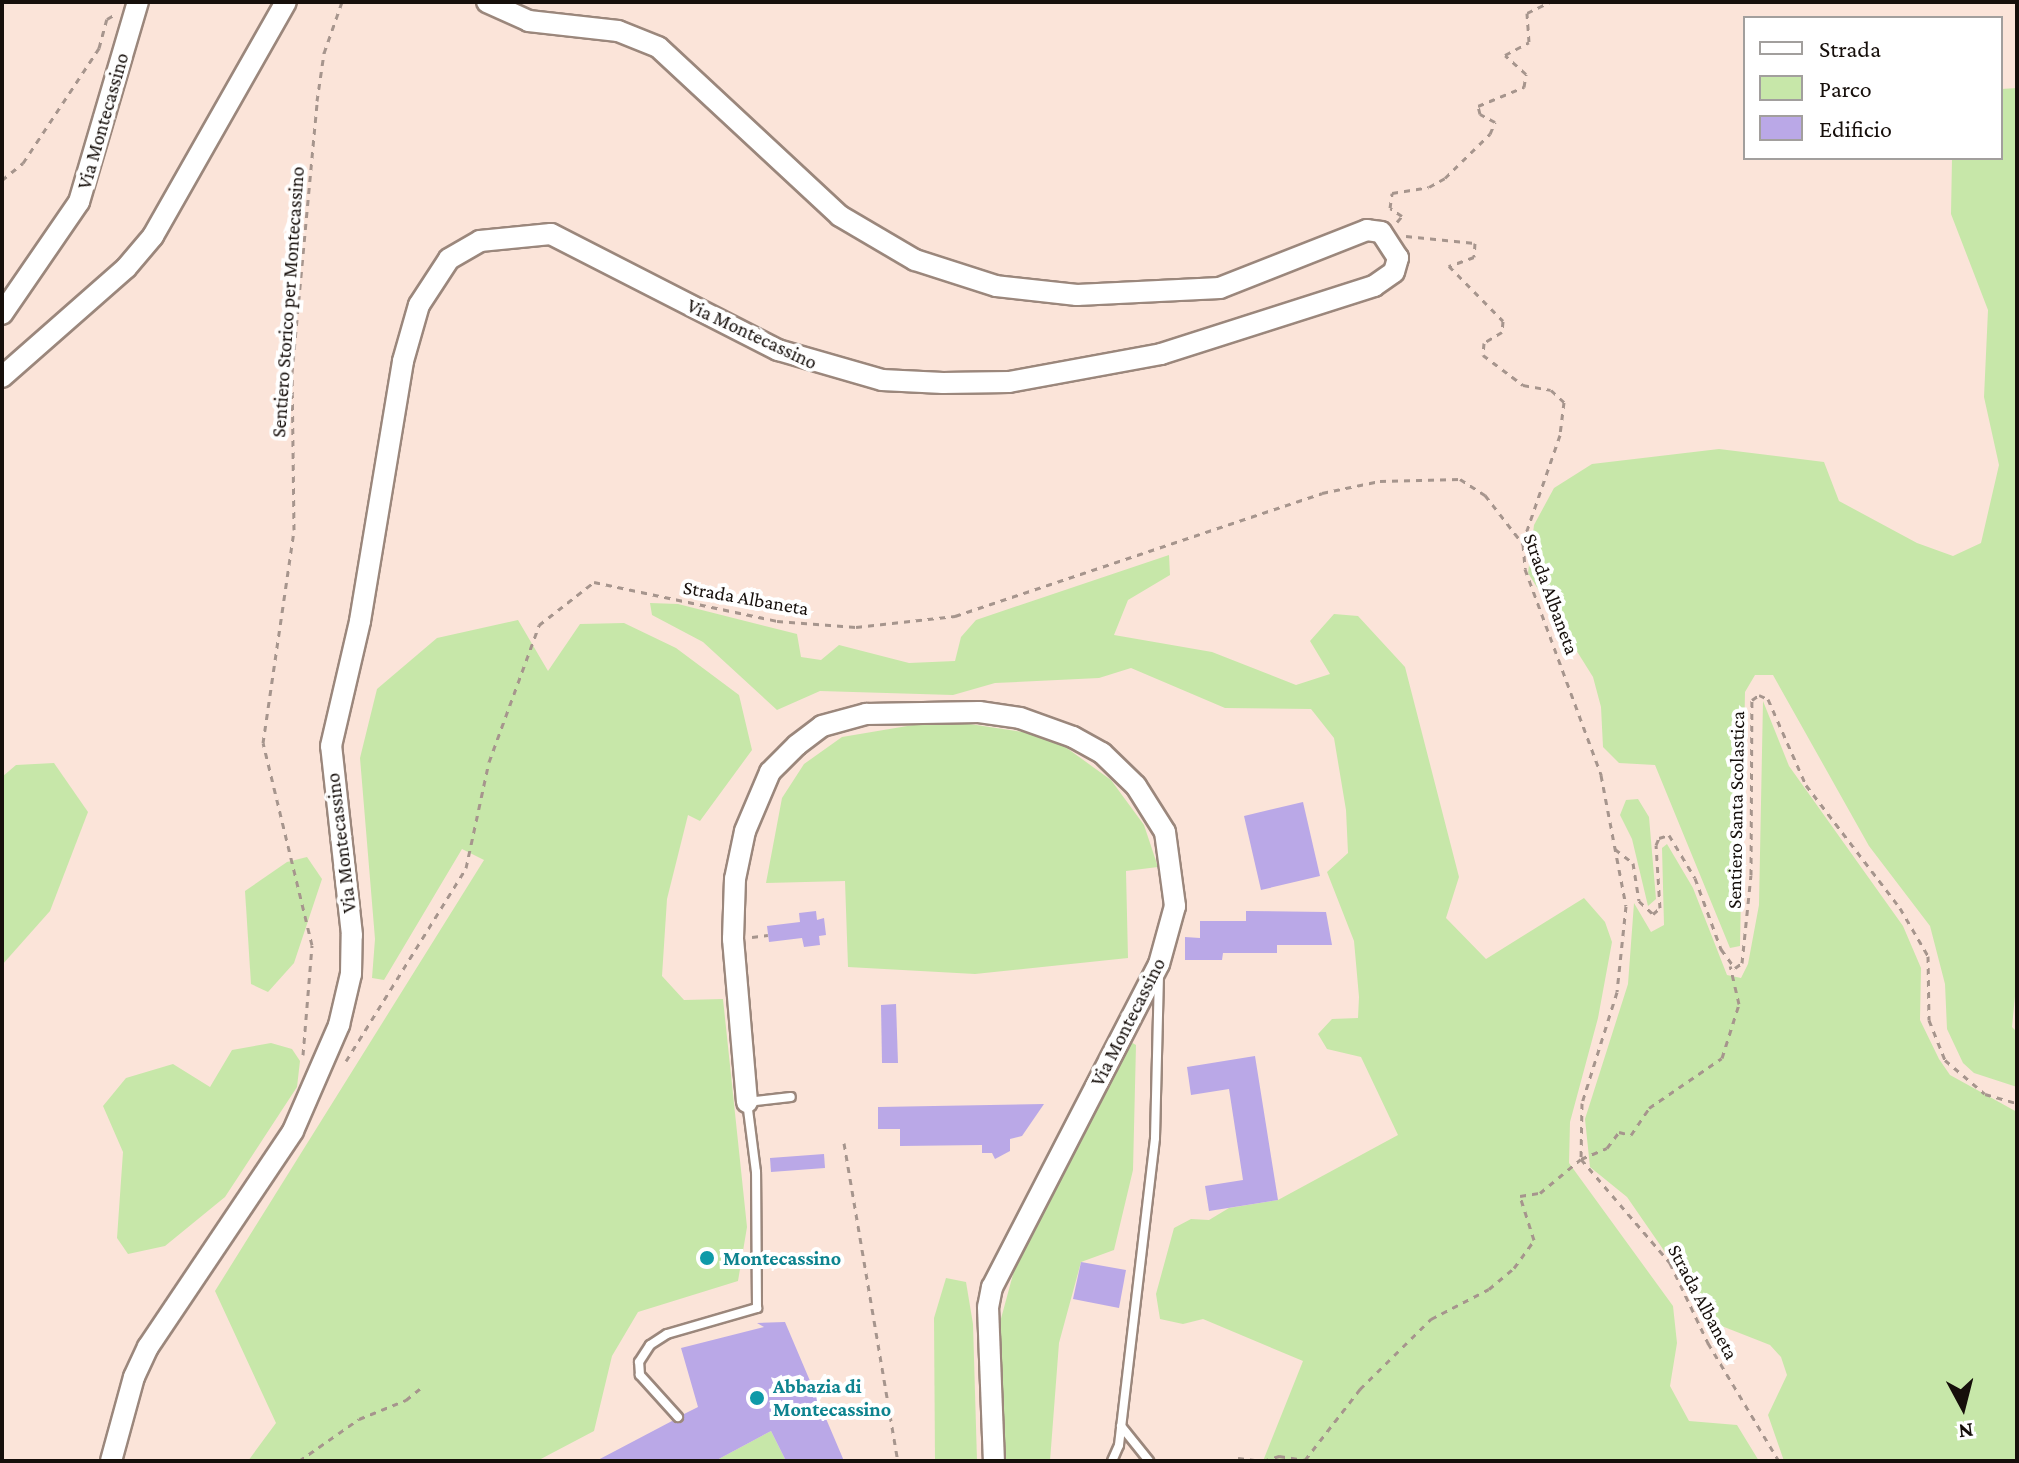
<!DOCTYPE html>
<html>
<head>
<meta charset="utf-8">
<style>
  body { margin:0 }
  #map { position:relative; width:2019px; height:1463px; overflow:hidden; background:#fbe4d9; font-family:"Crimson Pro",serif }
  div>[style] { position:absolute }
  .green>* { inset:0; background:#c7e7a9 }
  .building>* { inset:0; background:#baa8e7 }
  .path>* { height:3px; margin-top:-1.5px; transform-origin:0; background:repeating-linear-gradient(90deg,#a6958d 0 6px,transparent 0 12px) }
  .roads { filter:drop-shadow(2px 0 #9b877c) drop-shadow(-2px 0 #9b877c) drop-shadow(0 2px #9b877c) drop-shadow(0 -2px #9b877c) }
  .service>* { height:8px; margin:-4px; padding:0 4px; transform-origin:4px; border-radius:4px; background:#fff }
  .tertiary>* { height:20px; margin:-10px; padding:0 10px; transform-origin:10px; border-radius:10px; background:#fff }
  .dots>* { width:22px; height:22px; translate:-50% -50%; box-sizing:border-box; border:4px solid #fff; border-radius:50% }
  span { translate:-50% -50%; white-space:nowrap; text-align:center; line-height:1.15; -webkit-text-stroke:8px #fff; paint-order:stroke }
  .street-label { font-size:20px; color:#160f0b }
  .culture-label { font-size:20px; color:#0d838f; font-weight:700 }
  .left { translate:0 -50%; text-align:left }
  .frame { position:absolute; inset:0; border:4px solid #160f0b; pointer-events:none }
  .legend { position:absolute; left:1743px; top:16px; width:260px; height:144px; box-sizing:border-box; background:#fff; border:2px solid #a29f9d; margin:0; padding:10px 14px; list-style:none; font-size:24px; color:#160f0b }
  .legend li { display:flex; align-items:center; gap:16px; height:40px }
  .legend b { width:40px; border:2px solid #a29f9d }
  .north { position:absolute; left:1923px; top:1367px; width:80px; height:80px; -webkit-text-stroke:6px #fff; paint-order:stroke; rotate:173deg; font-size:22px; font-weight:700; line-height:32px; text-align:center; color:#160f0b }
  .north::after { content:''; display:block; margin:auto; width:28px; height:36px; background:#160f0b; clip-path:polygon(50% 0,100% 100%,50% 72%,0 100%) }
</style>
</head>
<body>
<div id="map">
  <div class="green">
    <div style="clip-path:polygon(2017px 88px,2017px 976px,2012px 1027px,2017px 1032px,2017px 1087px,1974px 1073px,1963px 1063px,1947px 1029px,1945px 984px,1930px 926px,1869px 846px,1773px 675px,1755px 675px,1745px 692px,1740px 946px,1730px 948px,1655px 765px,1619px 763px,1603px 747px,1601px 707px,1593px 677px,1528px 573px,1534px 525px,1554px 488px,1592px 464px,1719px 449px,1824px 462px,1839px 501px,1917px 543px,1953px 556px,1981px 543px,1999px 465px,1984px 397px,1988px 310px,1951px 214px,1952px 158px,2001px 158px,2001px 89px)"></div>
    <div style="clip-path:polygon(1169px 555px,1170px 575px,1128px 600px,1114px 635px,1212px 652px,1296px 685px,1330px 674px,1310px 641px,1334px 614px,1358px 616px,1405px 667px,1459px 877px,1446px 918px,1486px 959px,1584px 898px,1605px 922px,1612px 942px,1598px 1018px,1570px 1122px,1569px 1163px,1673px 1306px,1677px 1343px,1670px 1386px,1689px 1421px,1737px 1425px,1759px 1461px,1263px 1461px,1303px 1361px,1203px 1319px,1183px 1324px,1160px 1319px,1156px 1294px,1174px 1228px,1191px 1219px,1209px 1220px,1229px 1208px,1278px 1200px,1398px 1135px,1361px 1057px,1327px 1049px,1318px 1034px,1332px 1019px,1358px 1018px,1359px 997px,1354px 941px,1327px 872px,1348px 853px,1346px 810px,1334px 738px,1311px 709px,1225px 708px,1131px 668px,1099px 678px,995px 683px,953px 695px,820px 691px,777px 710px,703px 642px,652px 615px,650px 603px,678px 604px,797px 634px,801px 657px,821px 660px,839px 645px,909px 663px,955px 661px,961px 637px,976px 620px)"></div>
    <div style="clip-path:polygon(518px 620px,548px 671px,580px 624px,624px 623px,676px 648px,739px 695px,752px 750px,700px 821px,688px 815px,667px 899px,662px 976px,684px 1000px,723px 999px,747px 1227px,738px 1281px,638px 1312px,612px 1356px,594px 1431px,537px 1461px,248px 1461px,276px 1423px,215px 1291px,484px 860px,462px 849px,384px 980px,372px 978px,375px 939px,360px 758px,377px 689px,437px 638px)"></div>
    <div style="clip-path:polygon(1763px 701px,1789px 766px,1903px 926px,1921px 968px,1920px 1020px,1939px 1059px,1950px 1075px,2017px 1112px,2017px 1461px,1784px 1461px,1768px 1415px,1787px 1375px,1781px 1357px,1770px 1345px,1714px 1323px,1627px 1197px,1590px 1167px,1585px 1119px,1628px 984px,1634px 903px,1651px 932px,1664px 925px,1662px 848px,1667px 844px,1693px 888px,1727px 975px,1741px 978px,1748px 964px,1759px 905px)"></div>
    <div style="clip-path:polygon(943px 720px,1030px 733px,1064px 746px,1111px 780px,1144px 825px,1158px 867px,1126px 871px,1128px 958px,975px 974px,848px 967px,845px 881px,766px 883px,782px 798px,804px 764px,842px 737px)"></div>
    <div style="clip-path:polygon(54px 763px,88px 812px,50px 911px,2px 965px,2px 777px,16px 765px)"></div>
    <div style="clip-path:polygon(1638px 799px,1649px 817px,1656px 899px,1648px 906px,1632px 839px,1620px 815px,1626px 800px)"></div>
    <div style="clip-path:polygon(307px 857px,322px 879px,294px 963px,268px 992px,251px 984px,245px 891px,287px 862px)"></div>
    <div style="clip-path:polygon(1129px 1041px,1136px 1045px,1133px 1170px,1114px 1250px,1081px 1262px,1059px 1343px,1050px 1461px,1002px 1461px,999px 1326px,1015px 1267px)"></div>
    <div style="clip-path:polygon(271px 1043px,292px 1049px,300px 1061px,297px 1087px,225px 1197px,165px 1246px,128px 1254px,117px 1238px,123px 1152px,103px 1106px,126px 1078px,173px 1064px,210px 1087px,232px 1050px)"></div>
    <div style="clip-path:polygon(946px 1278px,966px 1282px,973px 1324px,977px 1461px,935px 1461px,934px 1318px)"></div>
    <div style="clip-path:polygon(771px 1431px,786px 1461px,715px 1461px)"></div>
  </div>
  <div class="building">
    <div style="clip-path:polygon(1303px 802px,1320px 876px,1261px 890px,1244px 816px)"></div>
    <div style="clip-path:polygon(816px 911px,817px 920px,824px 918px,826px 935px,819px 936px,820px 945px,804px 947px,802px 938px,769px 942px,767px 926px,800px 922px,799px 913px)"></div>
    <div style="clip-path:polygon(1246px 911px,1326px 912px,1332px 945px,1277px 945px,1277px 953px,1223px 953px,1222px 960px,1185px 960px,1185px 937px,1200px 938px,1200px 921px,1246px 921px)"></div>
    <div style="clip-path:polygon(896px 1004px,898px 1063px,882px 1063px,881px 1005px)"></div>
    <div style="clip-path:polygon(1255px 1056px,1278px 1200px,1209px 1211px,1205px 1186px,1243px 1180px,1229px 1089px,1191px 1095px,1187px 1067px)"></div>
    <div style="clip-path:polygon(1044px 1104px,1022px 1136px,1010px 1139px,1010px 1151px,995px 1159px,992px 1153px,982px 1153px,982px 1145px,900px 1146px,900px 1129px,878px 1129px,878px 1107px)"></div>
    <div style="clip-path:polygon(824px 1154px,825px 1168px,771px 1172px,770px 1158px)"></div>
    <div style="clip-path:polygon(1081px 1262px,1126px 1270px,1119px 1308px,1073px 1299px)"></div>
    <div style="clip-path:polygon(785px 1322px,844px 1461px,786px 1461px,771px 1431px,715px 1461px,596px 1461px,672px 1421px,682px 1423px,684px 1414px,698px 1407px,681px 1348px,764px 1327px,757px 1323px)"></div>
  </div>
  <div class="path">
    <div style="left:2px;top:180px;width:27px;rotate:-39deg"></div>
    <div style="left:23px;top:163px;width:138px;rotate:-56.5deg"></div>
    <div style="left:99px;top:48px;width:30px;rotate:-75deg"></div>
    <div style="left:107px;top:19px;width:8px;rotate:-30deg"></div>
    <div style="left:1397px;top:222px;width:8px;rotate:-50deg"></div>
    <div style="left:1402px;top:216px;width:14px;rotate:-146deg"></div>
    <div style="left:1390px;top:208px;width:15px;rotate:-82deg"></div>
    <div style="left:1392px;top:193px;width:37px;rotate:-9deg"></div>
    <div style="left:1429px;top:187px;width:18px;rotate:-29deg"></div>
    <div style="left:1445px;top:178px;width:63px;rotate:-44.4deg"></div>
    <div style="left:1490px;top:134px;width:13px;rotate:-67deg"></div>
    <div style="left:1495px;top:122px;width:17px;rotate:-152deg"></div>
    <div style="left:1480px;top:114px;width:8px;rotate:-104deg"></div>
    <div style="left:1478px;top:106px;width:50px;rotate:-22.4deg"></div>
    <div style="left:1524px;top:87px;width:13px;rotate:-81deg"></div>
    <div style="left:1526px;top:74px;width:28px;rotate:-138deg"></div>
    <div style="left:1505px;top:55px;width:27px;rotate:-28deg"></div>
    <div style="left:1529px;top:42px;width:29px;rotate:-94deg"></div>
    <div style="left:1527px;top:13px;width:25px;rotate:-26deg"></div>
    <div style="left:1406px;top:236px;width:69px;rotate:5.8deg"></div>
    <div style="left:1475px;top:243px;width:14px;rotate:94deg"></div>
    <div style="left:1474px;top:257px;width:27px;rotate:160deg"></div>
    <div style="left:1449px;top:266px;width:77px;rotate:45.5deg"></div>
    <div style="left:1503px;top:321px;width:11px;rotate:95deg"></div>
    <div style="left:1502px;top:332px;width:21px;rotate:149deg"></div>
    <div style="left:1484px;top:343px;width:12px;rotate:95deg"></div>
    <div style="left:1483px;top:355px;width:50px;rotate:36.9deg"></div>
    <div style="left:1523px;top:385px;width:28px;rotate:10deg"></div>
    <div style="left:1551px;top:390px;width:18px;rotate:43deg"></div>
    <div style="left:1564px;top:402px;width:33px;rotate:97deg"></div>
    <div style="left:1560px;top:435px;width:113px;rotate:109.1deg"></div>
    <div style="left:1615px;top:849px;width:23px;rotate:38deg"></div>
    <div style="left:1633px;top:863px;width:38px;rotate:81deg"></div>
    <div style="left:1639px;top:901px;width:19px;rotate:43deg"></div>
    <div style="left:1653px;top:914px;width:9px;rotate:-41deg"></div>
    <div style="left:1660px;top:908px;width:63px;rotate:-93.6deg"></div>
    <div style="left:1656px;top:845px;width:8px;rotate:-67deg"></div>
    <div style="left:1659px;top:838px;width:10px;rotate:-17deg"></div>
    <div style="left:1669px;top:835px;width:50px;rotate:58.8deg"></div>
    <div style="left:1695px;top:878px;width:76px;rotate:69.9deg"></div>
    <div style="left:1721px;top:949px;width:24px;rotate:54deg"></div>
    <div style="left:1735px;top:968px;width:9px;rotate:-36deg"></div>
    <div style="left:1742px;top:963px;width:88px;rotate:-84.2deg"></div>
    <div style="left:1751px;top:875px;width:175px;rotate:-89.7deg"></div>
    <div style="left:1752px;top:700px;width:9px;rotate:-36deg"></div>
    <div style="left:1759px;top:695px;width:10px;rotate:24deg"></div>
    <div style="left:1768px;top:699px;width:94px;rotate:66.2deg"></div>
    <div style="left:1806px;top:785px;width:155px;rotate:52.6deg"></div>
    <div style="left:1900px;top:908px;width:56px;rotate:59.7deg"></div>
    <div style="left:1928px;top:956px;width:64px;rotate:89.1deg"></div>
    <div style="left:1929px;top:1020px;width:43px;rotate:68.2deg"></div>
    <div style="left:1945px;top:1060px;width:52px;rotate:40.4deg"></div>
    <div style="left:1985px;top:1094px;width:33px;rotate:16deg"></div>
    <div style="left:752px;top:937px;width:16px;rotate:-7deg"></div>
    <div style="left:303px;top:1055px;width:110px;rotate:-85.3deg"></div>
    <div style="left:312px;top:945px;width:208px;rotate:-103.6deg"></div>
    <div style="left:263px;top:743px;width:215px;rotate:-81.7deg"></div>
    <div style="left:294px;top:530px;width:157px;rotate:-90.7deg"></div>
    <div style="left:292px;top:373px;width:273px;rotate:-84.7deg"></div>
    <div style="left:317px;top:101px;width:49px;rotate:-81.7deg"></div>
    <div style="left:324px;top:53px;width:54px;rotate:-70.6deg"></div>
    <div style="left:346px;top:1061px;width:227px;rotate:-58.1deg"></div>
    <div style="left:466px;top:868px;width:108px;rotate:-77.8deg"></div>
    <div style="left:489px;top:762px;width:146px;rotate:-69.9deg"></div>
    <div style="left:539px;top:625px;width:70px;rotate:-38deg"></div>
    <div style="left:594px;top:582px;width:187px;rotate:12deg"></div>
    <div style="left:777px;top:621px;width:79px;rotate:4.3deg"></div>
    <div style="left:856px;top:627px;width:100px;rotate:-6.3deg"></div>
    <div style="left:955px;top:616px;width:387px;rotate:-18.5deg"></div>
    <div style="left:1322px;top:493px;width:59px;rotate:-11.7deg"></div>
    <div style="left:1380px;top:481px;width:80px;rotate:-1.4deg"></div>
    <div style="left:1460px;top:479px;width:30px;rotate:33deg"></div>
    <div style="left:1485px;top:495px;width:62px;rotate:52.2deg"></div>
    <div style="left:1523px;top:544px;width:25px;rotate:85deg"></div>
    <div style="left:1525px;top:569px;width:220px;rotate:69.7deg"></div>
    <div style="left:1601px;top:775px;width:133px;rotate:79.2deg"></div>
    <div style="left:1626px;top:906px;width:86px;rotate:96deg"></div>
    <div style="left:1617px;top:992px;width:116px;rotate:107.5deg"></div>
    <div style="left:1582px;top:1103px;width:56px;rotate:91deg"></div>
    <div style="left:1581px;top:1159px;width:137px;rotate:49.4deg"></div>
    <div style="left:1670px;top:1263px;width:89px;rotate:64.6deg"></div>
    <div style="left:1708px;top:1343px;width:138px;rotate:59deg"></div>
    <div style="left:844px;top:1143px;width:323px;rotate:80.4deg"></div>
    <div style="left:1238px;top:1458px;width:23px;rotate:7deg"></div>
    <div style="left:299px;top:1461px;width:73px;rotate:-35deg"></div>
    <div style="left:359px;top:1419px;width:51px;rotate:-22deg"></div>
    <div style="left:406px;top:1400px;width:22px;rotate:-39deg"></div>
    <div style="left:1263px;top:1461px;width:17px;rotate:-17deg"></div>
    <div style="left:1279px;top:1456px;width:26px;rotate:9deg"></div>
    <div style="left:1305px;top:1460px;width:90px;rotate:-52.2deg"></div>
    <div style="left:1360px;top:1389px;width:100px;rotate:-44.6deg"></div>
    <div style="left:1431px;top:1319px;width:65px;rotate:-27.3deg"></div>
    <div style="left:1489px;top:1289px;width:33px;rotate:-40deg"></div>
    <div style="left:1514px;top:1268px;width:34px;rotate:-54deg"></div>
    <div style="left:1534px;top:1240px;width:46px;rotate:-107.7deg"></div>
    <div style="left:1520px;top:1196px;width:20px;rotate:-9deg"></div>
    <div style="left:1540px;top:1193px;width:53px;rotate:-39.7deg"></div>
    <div style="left:1581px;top:1159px;width:28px;rotate:-23deg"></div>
    <div style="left:1607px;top:1148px;width:20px;rotate:-53deg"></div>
    <div style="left:1619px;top:1132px;width:12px;rotate:14deg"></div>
    <div style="left:1631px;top:1135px;width:32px;rotate:-56deg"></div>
    <div style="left:1649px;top:1108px;width:88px;rotate:-34.4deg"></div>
    <div style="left:1722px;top:1058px;width:57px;rotate:-72.5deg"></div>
    <div style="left:1739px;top:1004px;width:39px;rotate:-103deg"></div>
  </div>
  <div class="roads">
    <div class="service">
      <div style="left:678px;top:1417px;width:57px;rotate:-132.1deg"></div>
      <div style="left:640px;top:1375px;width:13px;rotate:-94deg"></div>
      <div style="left:639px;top:1362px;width:20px;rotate:-57deg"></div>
      <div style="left:650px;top:1345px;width:20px;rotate:-33deg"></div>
      <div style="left:667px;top:1334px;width:94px;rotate:-16.1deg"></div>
      <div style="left:757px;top:1308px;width:136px;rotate:-90.4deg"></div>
      <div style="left:756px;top:1172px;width:71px;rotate:-97.3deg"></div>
      <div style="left:747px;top:1102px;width:44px;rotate:-6.5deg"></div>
      <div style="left:1121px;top:1426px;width:45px;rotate:51.3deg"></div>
      <div style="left:1112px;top:1461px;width:17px;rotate:-66deg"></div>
      <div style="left:1119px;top:1445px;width:309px;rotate:-83.3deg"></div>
      <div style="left:1155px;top:1138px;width:162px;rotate:-88.6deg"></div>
    </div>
    <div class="tertiary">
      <div style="left:2px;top:314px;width:136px;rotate:-55.5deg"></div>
      <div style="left:79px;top:202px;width:209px;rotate:-73.6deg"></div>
      <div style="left:2px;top:377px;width:165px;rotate:-41.3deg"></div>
      <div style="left:126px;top:268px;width:42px;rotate:-49.8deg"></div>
      <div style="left:153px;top:236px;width:269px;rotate:-60.4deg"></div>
      <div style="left:747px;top:1102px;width:164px;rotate:-94.9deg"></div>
      <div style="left:733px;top:939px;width:60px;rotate:-88.1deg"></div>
      <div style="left:735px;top:879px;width:49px;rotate:-78.2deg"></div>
      <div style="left:745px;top:831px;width:64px;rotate:-67deg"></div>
      <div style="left:770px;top:772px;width:38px;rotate:-45deg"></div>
      <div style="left:797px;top:745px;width:31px;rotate:-37deg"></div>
      <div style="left:822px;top:726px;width:46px;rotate:-15.3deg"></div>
      <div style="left:866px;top:714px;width:113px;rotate:-1deg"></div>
      <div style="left:979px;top:712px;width:41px;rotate:8.3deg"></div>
      <div style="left:1020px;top:718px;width:56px;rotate:19.7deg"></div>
      <div style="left:1073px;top:737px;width:33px;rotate:29deg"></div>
      <div style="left:1102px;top:753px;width:47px;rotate:44.1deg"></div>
      <div style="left:1136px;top:786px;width:54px;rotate:57.8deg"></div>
      <div style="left:1165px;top:832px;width:75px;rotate:82.3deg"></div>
      <div style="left:1175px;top:906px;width:60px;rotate:105.4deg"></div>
      <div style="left:1159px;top:964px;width:364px;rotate:117.3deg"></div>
      <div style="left:992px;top:1287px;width:20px;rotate:101deg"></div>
      <div style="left:988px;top:1307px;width:154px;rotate:87.8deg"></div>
      <div style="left:111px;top:1461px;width:87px;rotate:-74.7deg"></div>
      <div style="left:134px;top:1377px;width:33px;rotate:-65deg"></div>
      <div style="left:148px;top:1347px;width:260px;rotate:-56.1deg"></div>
      <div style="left:293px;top:1131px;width:116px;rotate:-66.5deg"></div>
      <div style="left:339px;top:1025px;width:52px;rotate:-76.8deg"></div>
      <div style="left:351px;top:974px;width:39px;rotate:-89deg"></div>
      <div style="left:352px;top:935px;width:190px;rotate:-96.3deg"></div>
      <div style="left:331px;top:746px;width:128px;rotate:-76.9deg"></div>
      <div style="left:360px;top:621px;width:264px;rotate:-80.6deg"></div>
      <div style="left:403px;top:361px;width:58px;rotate:-74.1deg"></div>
      <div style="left:419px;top:305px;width:55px;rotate:-56.9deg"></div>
      <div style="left:449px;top:259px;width:36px;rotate:-30deg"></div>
      <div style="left:480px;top:241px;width:71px;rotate:-5.6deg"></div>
      <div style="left:551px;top:234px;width:255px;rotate:27.1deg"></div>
      <div style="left:778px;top:350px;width:108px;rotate:16.1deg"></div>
      <div style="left:882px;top:380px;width:61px;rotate:2.8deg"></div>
      <div style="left:943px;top:383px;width:66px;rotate:-0.9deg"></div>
      <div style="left:1009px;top:382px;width:155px;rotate:-10.4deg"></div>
      <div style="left:1161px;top:354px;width:224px;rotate:-17.7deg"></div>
      <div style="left:1374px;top:286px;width:24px;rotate:-35deg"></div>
      <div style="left:1394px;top:272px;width:15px;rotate:-74deg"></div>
      <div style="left:1398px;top:258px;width:31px;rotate:-123deg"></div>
      <div style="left:1381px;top:232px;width:14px;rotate:-172deg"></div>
      <div style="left:1367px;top:230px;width:158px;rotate:158.5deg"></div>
      <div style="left:1220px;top:288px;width:143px;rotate:177.2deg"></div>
      <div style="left:1077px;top:295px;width:81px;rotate:-173.7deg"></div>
      <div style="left:996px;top:286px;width:85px;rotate:-162.2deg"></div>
      <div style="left:915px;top:260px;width:87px;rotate:-149.6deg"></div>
      <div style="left:840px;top:216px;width:248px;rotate:-137.1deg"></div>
      <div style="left:658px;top:47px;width:43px;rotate:-158.2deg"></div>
      <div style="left:618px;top:31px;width:90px;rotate:-173.6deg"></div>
      <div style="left:529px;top:21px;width:46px;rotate:-155.7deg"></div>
    </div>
  </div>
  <div class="dots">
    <div style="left:707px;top:1258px;background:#0f9aa8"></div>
    <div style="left:757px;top:1398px;background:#0f9aa8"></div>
  </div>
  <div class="street-label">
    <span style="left:103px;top:121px;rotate:-74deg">Via Montecassino</span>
    <span style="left:288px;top:302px;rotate:-86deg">Sentiero Storico per Montecassino</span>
    <span style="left:752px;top:334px;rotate:25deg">Via Montecassino</span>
    <span style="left:1551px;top:594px;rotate:70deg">Strada Albaneta</span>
    <span style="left:746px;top:598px;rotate:10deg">Strada Albaneta</span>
    <span style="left:1736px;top:810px;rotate:-89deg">Sentiero Santa Scolastica</span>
    <span style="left:341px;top:843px;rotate:-97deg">Via Montecassino</span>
    <span style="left:1128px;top:1022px;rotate:-63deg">Via Montecassino</span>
    <span style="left:1703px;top:1302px;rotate:62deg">Strada Albaneta</span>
  </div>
  <div class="culture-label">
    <span class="left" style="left:723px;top:1258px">Montecassino</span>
    <span class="left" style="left:773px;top:1398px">Abbazia di<br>Montecassino</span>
  </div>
  <div class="frame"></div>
  <ul class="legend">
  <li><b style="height:10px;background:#fff"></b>Strada</li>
  <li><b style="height:22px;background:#c7e7a9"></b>Parco</li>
  <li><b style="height:22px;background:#baa8e7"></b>Edificio</li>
  </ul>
  <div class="north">N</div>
</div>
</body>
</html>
